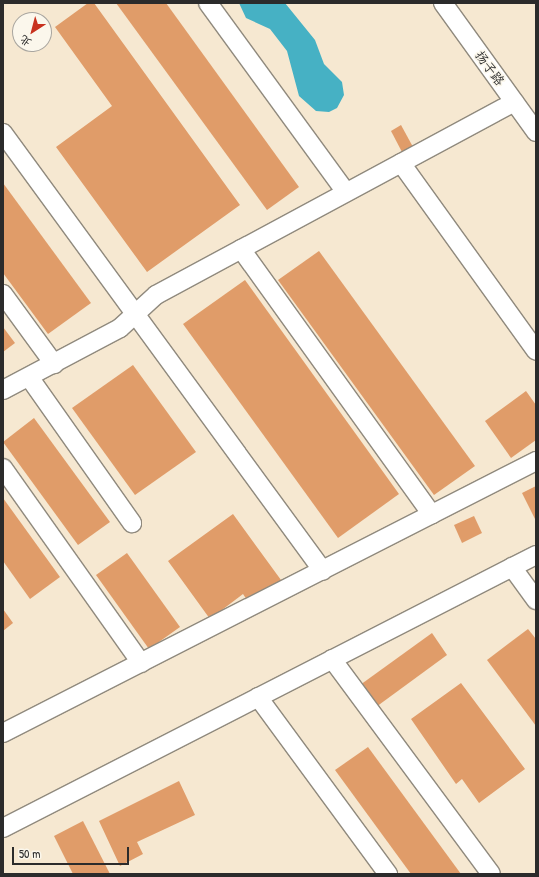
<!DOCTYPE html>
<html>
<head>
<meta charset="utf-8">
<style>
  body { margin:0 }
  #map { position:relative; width:539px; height:877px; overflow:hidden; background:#f6e8d1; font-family:"Patrick Hand","LXGW WenKai TC",sans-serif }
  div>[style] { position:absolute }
  .water>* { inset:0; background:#46b1c4 }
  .building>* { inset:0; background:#e09c69 }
  .roads { filter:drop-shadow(1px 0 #908a7e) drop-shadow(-1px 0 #908a7e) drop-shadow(0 1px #908a7e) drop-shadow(0 -1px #908a7e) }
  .minor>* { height:18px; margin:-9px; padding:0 9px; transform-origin:9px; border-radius:9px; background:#fff }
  span { translate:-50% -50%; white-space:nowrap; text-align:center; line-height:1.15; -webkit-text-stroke:3.5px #fbf7ec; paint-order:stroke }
  .street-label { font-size:13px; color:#2b2b2b }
  .frame { position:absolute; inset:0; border:4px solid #2b2b2b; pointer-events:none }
  .north { position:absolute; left:12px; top:12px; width:40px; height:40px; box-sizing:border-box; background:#fbf7ec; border:1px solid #a8a59f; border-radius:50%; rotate:216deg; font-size:11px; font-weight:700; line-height:16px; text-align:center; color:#2b2b2b }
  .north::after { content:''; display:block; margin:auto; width:14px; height:18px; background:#c8321e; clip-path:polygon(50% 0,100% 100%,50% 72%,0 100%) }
  .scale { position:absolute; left:12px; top:847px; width:117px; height:18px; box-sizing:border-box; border:2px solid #2b2b2b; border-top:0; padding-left:5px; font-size:12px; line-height:14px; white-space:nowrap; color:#2b2b2b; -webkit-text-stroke:3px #fbf7ec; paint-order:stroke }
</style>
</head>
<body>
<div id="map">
  <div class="water">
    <div style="clip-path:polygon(239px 3px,285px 3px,315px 40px,324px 64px,342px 82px,344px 95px,337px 108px,329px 112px,316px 111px,299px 96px,287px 51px,270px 29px,246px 18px)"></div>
  </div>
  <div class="building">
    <div style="clip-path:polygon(88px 3px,94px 3px,240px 205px,147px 272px,56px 147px,112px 106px,55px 27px)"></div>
    <div style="clip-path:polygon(116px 3px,166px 3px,299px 187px,267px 210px)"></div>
    <div style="clip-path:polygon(401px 125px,413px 147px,402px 152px,391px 131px)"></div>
    <div style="clip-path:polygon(3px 183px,91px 303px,48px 334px,3px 273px)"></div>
    <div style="clip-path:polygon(319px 251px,475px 466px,434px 495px,278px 280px)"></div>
    <div style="clip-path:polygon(245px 280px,399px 494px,338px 538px,183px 324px)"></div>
    <div style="clip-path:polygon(3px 327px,15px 343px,3px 352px)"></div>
    <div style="clip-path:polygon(133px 365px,196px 452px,135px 495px,72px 408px)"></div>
    <div style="clip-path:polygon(526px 391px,536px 405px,536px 440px,511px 458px,485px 421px)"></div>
    <div style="clip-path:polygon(34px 418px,110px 522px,78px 545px,3px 442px)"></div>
    <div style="clip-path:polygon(536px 486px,536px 521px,522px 493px)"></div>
    <div style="clip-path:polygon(3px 498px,60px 577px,30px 599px,3px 561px)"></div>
    <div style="clip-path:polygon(233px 514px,281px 580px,249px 603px,243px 594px,210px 619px,168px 561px)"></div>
    <div style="clip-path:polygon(474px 516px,482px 533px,462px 543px,454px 525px)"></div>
    <div style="clip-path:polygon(127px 553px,180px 627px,149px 649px,96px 575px)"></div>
    <div style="clip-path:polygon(3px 609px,13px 623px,3px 631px)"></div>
    <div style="clip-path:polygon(528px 629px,536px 639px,536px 726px,487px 660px)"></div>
    <div style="clip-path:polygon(432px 633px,447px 655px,376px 707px,360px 685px)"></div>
    <div style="clip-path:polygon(461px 683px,525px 769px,479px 803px,462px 779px,456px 784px,411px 719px)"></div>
    <div style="clip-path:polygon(368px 747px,461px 874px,411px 874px,335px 770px)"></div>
    <div style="clip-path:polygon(179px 781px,195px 815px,137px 842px,143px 854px,120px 866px,99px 821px)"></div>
    <div style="clip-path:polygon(83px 821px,110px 874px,73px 874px,54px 836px)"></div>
  </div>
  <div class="roads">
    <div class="minor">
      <div style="left:208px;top:3px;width:234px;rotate:53.9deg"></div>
      <div style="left:443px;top:3px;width:159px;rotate:54.2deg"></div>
      <div style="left:3px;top:133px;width:542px;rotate:53.85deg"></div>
      <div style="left:401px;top:163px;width:231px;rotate:54.3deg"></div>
      <div style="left:241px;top:249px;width:327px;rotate:54.3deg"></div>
      <div style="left:3px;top:294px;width:87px;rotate:53.9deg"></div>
      <div style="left:29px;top:377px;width:179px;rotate:54.8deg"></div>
      <div style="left:3px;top:390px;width:132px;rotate:-27.9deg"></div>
      <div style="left:120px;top:328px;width:49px;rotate:-42.5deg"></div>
      <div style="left:156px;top:295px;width:407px;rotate:-28.3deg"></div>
      <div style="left:3px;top:468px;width:239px;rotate:54.7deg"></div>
      <div style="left:512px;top:567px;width:41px;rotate:54deg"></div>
      <div style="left:332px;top:659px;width:267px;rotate:53.5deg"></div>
      <div style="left:258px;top:697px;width:220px;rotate:53.7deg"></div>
      <div style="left:3px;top:733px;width:598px;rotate:-27.04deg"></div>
      <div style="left:3px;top:828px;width:599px;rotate:-27.12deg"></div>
    </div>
  </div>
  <div class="street-label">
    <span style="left:490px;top:68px;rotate:54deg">扬子路</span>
  </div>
  <div class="frame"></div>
  <div class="north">北</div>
  <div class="scale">50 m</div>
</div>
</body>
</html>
